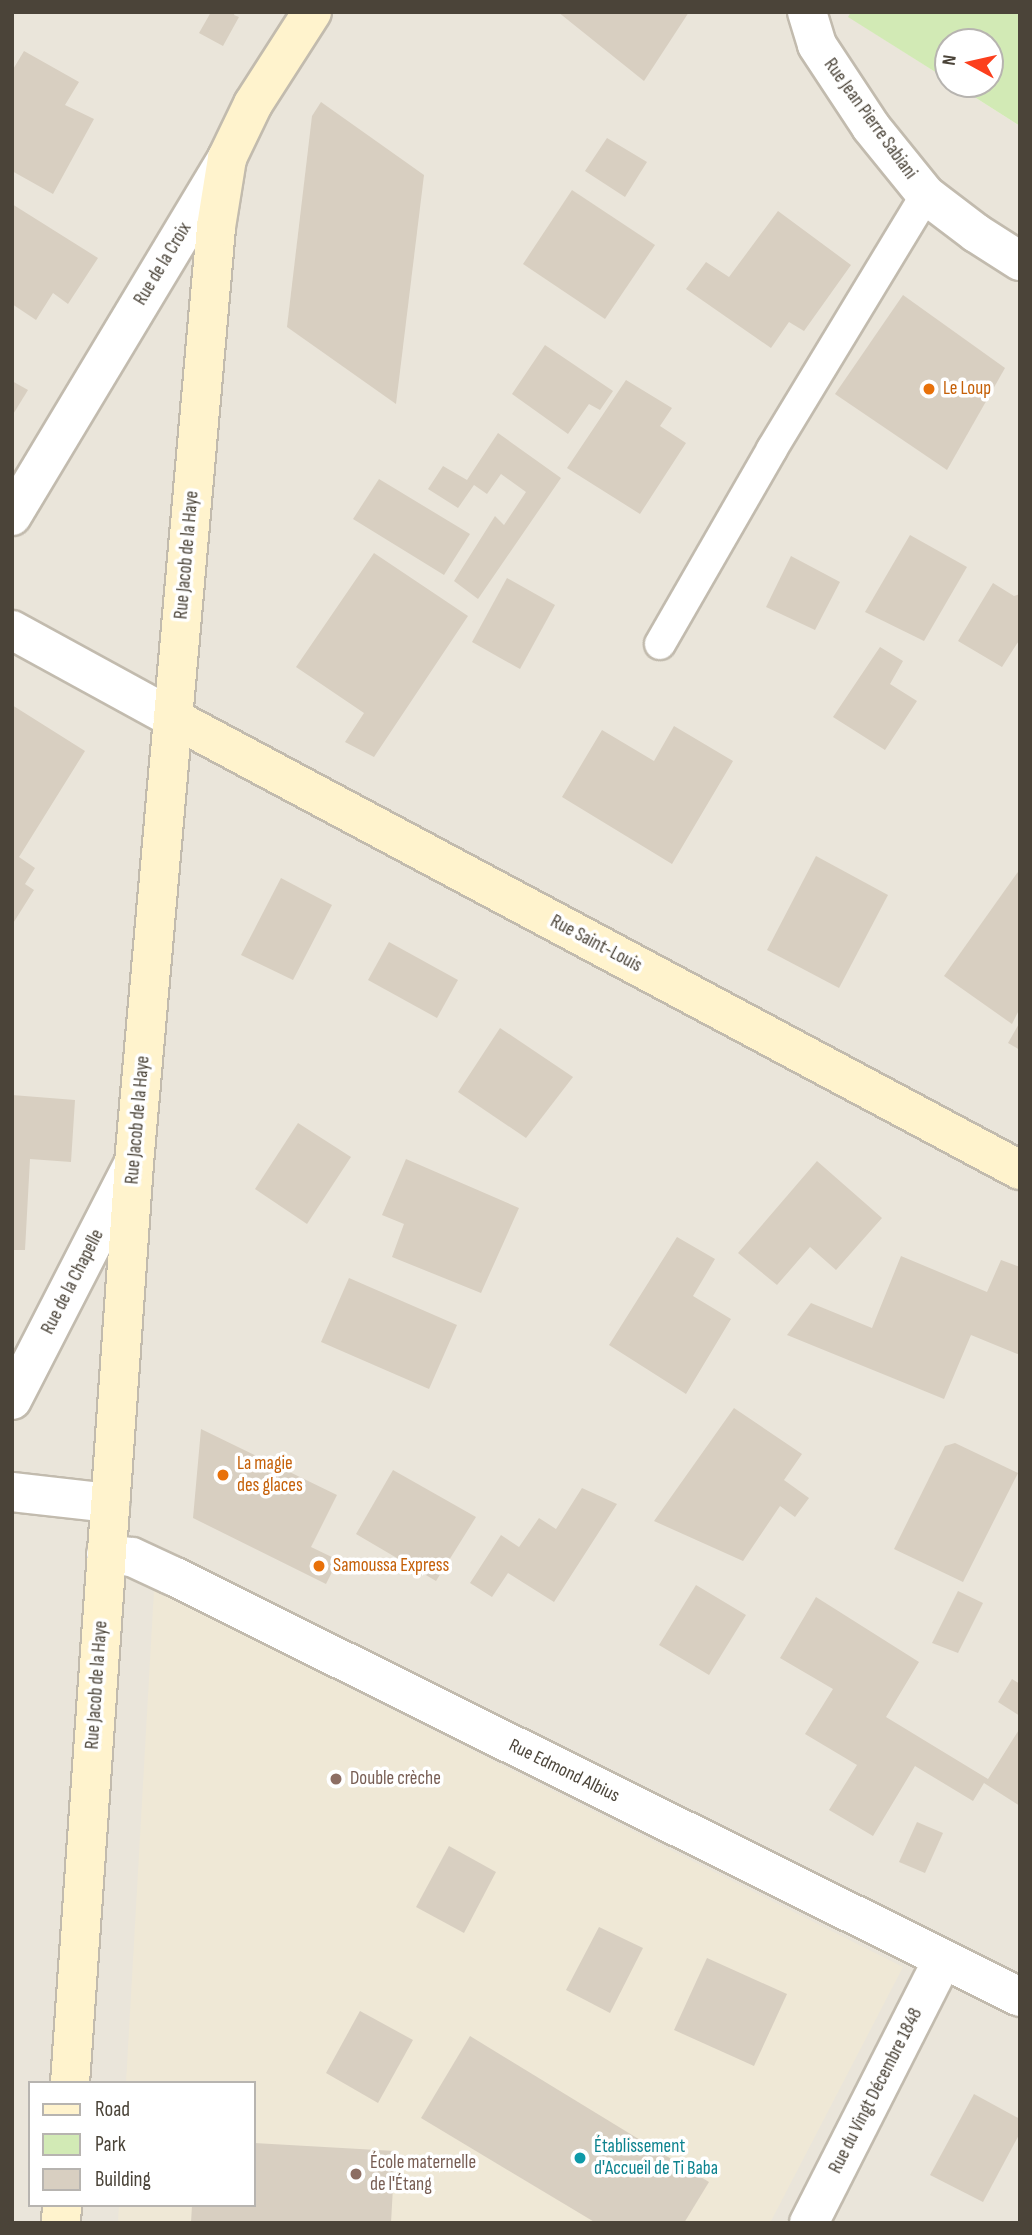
<!DOCTYPE html>
<html>
<head>
<meta charset="utf-8">
<style>
  body { margin:0 }
  #map { position:relative; width:1032px; height:2235px; overflow:hidden; background:#f6f3ec; font-family:"Sofia Sans Condensed",sans-serif }
  div>[style] { position:absolute }
  .residential>* { inset:0; background:#eae5da }
  .education>* { inset:0; background:#efe8d6 }
  .green>* { inset:0; background:#d2eab5 }
  .building>* { inset:0; background:#d8cfc1 }
  .roads { filter:drop-shadow(2px 0 #c2bbae) drop-shadow(-2px 0 #c2bbae) drop-shadow(0 2px #c2bbae) drop-shadow(0 -2px #c2bbae) }
  .lane>* { height:30px; margin:-15px; padding:0 15px; transform-origin:15px; border-radius:15px; background:#fff }
  .street>* { height:38px; margin:-19px; padding:0 19px; transform-origin:19px; border-radius:19px; background:#fff }
  .secondary>* { height:38px; margin:-19px; padding:0 19px; transform-origin:19px; border-radius:19px; background:#fff3cd }
  .dots>* { width:19px; height:19px; translate:-50% -50%; box-sizing:border-box; border:4px solid #fff; border-radius:50% }
  span { translate:-50% -50%; white-space:nowrap; text-align:center; line-height:1.15; -webkit-text-stroke:7px #fff; paint-order:stroke }
  .street-label { font-size:19px; color:#4b4439 }
  .food-label { font-size:19px; color:#c56008 }
  .left { translate:0 -50%; text-align:left }
  .education-label { font-size:19px; color:#785e54 }
  .culture-label { font-size:19px; color:#0d838f }
  .frame { position:absolute; inset:0; border:14px solid #4b4439; pointer-events:none }
  .legend { position:absolute; left:28px; top:2081px; width:228px; height:126px; box-sizing:border-box; background:#fff; border:2px solid #b7b4b0; margin:0; padding:9px 12px; list-style:none; font-size:21px; color:#4b4439 }
  .legend li { display:flex; align-items:center; gap:14px; height:35px }
  .legend b { width:35px; border:2px solid #b7b4b0 }
  .north { position:absolute; left:934px; top:28px; width:70px; height:70px; box-sizing:border-box; background:#fff; border:2px solid #b7b4b0; border-radius:50%; rotate:278deg; font-size:19px; font-weight:700; line-height:28px; text-align:center; color:#4b4439 }
  .north::after { content:''; display:block; margin:auto; width:24px; height:32px; background:#fc3f1d; clip-path:polygon(50% 0,100% 100%,50% 72%,0 100%) }
</style>
</head>
<body>
<div id="map">
  <div class="residential">
    <div style="clip-path:polygon(evenodd,12px 12px,851px 12px,849px 17px,948px 80px,948px 84px,954px 84px,1020px 126px,1020px 2223px,12px 2223px,12px 12px,30px 2083px,254px 2083px,254px 2205px,30px 2205px,30px 2083px)"></div>
  </div>
  <div class="education">
    <div style="clip-path:polygon(154px 1590px,903px 1967px,770px 2223px,118px 2223px,119px 2205px,254px 2205px,254px 2083px,126px 2083px)"></div>
  </div>
  <div class="green">
    <div style="clip-path:polygon(851px 12px,1020px 12px,1020px 126px,954px 84px,990px 84px,990px 42px,948px 42px,948px 80px,848px 17px)"></div>
  </div>
  <div class="building">
    <div style="clip-path:polygon(211px 12px,235px 12px,234px 15px,239px 17px,223px 46px,199px 33px)"></div>
    <div style="clip-path:polygon(558px 12px,689px 12px,644px 81px)"></div>
    <div style="clip-path:polygon(24px 51px,79px 82px,65px 105px,94px 119px,53px 194px,12px 171px,12px 71px)"></div>
    <div style="clip-path:polygon(321px 102px,424px 175px,396px 404px,287px 327px,312px 116px)"></div>
    <div style="clip-path:polygon(607px 138px,647px 162px,625px 197px,585px 171px)"></div>
    <div style="clip-path:polygon(572px 190px,655px 245px,605px 319px,523px 264px)"></div>
    <div style="clip-path:polygon(12px 204px,98px 258px,68px 304px,53px 293px,36px 320px,12px 304px)"></div>
    <div style="clip-path:polygon(778px 211px,851px 265px,804px 331px,789px 322px,771px 348px,686px 289px,706px 262px,729px 277px)"></div>
    <div style="clip-path:polygon(903px 295px,1005px 368px,947px 470px,835px 394px)"></div>
    <div style="clip-path:polygon(545px 345px,613px 391px,600px 410px,589px 404px,568px 434px,512px 394px)"></div>
    <div style="clip-path:polygon(626px 380px,672px 408px,660px 426px,686px 443px,640px 514px,567px 468px)"></div>
    <div style="clip-path:polygon(12px 381px,28px 390px,12px 416px)"></div>
    <div style="clip-path:polygon(498px 433px,561px 478px,478px 599px,454px 581px,495px 516px,504px 525px,526px 492px,501px 474px,487px 494px,474px 485px,458px 508px,428px 489px,443px 466px,467px 480px)"></div>
    <div style="clip-path:polygon(379px 479px,470px 534px,444px 575px,353px 519px)"></div>
    <div style="clip-path:polygon(910px 535px,967px 567px,924px 641px,865px 612px)"></div>
    <div style="clip-path:polygon(374px 553px,468px 616px,374px 757px,345px 742px,364px 713px,296px 667px)"></div>
    <div style="clip-path:polygon(791px 556px,840px 582px,815px 630px,766px 607px)"></div>
    <div style="clip-path:polygon(507px 578px,555px 605px,520px 669px,472px 642px)"></div>
    <div style="clip-path:polygon(993px 583px,1014px 596px,1020px 594px,1020px 639px,1002px 667px,958px 641px)"></div>
    <div style="clip-path:polygon(880px 647px,903px 661px,890px 684px,917px 701px,885px 750px,833px 717px)"></div>
    <div style="clip-path:polygon(12px 705px,85px 751px,19px 857px,35px 868px,25px 884px,34px 890px,12px 925px)"></div>
    <div style="clip-path:polygon(674px 726px,733px 761px,672px 864px,562px 797px,602px 730px,654px 761px)"></div>
    <div style="clip-path:polygon(816px 856px,888px 895px,839px 988px,767px 950px)"></div>
    <div style="clip-path:polygon(1020px 869px,1020px 1008px,1012px 1024px,944px 976px)"></div>
    <div style="clip-path:polygon(281px 878px,332px 905px,293px 980px,241px 955px)"></div>
    <div style="clip-path:polygon(389px 942px,458px 980px,437px 1018px,368px 980px)"></div>
    <div style="clip-path:polygon(1020px 1022px,1020px 1050px,1008px 1043px)"></div>
    <div style="clip-path:polygon(500px 1028px,573px 1077px,526px 1138px,458px 1092px)"></div>
    <div style="clip-path:polygon(12px 1095px,75px 1100px,71px 1162px,30px 1159px,25px 1250px,12px 1250px)"></div>
    <div style="clip-path:polygon(298px 1123px,351px 1157px,307px 1224px,255px 1189px)"></div>
    <div style="clip-path:polygon(406px 1159px,519px 1208px,481px 1293px,392px 1257px,404px 1224px,382px 1215px)"></div>
    <div style="clip-path:polygon(817px 1161px,882px 1218px,836px 1270px,810px 1247px,777px 1285px,738px 1253px)"></div>
    <div style="clip-path:polygon(677px 1237px,715px 1259px,693px 1296px,731px 1319px,686px 1394px,609px 1345px)"></div>
    <div style="clip-path:polygon(901px 1256px,987px 1292px,1001px 1260px,1020px 1267px,1020px 1355px,971px 1335px,944px 1399px,787px 1335px,811px 1303px,872px 1328px)"></div>
    <div style="clip-path:polygon(349px 1278px,457px 1325px,429px 1389px,321px 1342px)"></div>
    <div style="clip-path:polygon(734px 1408px,802px 1454px,784px 1480px,809px 1498px,795px 1517px,780px 1506px,743px 1561px,654px 1521px)"></div>
    <div style="clip-path:polygon(201px 1429px,337px 1495px,311px 1547px,338px 1560px,326px 1584px,193px 1518px)"></div>
    <div style="clip-path:polygon(955px 1443px,1018px 1473px,963px 1582px,894px 1549px,945px 1446px)"></div>
    <div style="clip-path:polygon(393px 1470px,476px 1517px,436px 1581px,356px 1534px)"></div>
    <div style="clip-path:polygon(582px 1488px,617px 1504px,554px 1602px,508px 1573px,492px 1597px,470px 1583px,501px 1535px,519px 1547px,539px 1518px,556px 1529px)"></div>
    <div style="clip-path:polygon(696px 1585px,746px 1615px,709px 1675px,659px 1645px)"></div>
    <div style="clip-path:polygon(958px 1591px,983px 1603px,958px 1653px,932px 1643px)"></div>
    <div style="clip-path:polygon(816px 1597px,919px 1662px,886px 1717px,988px 1779px,1020px 1728px,1020px 1806px,984px 1783px,973px 1801px,915px 1766px,873px 1836px,829px 1810px,857px 1765px,805px 1734px,833px 1689px,780px 1658px)"></div>
    <div style="clip-path:polygon(1012px 1679px,1020px 1684px,1020px 1716px,998px 1702px)"></div>
    <div style="clip-path:polygon(917px 1822px,943px 1833px,925px 1873px,899px 1862px)"></div>
    <div style="clip-path:polygon(449px 1846px,496px 1872px,464px 1933px,416px 1907px)"></div>
    <div style="clip-path:polygon(599px 1927px,643px 1948px,610px 2013px,566px 1990px)"></div>
    <div style="clip-path:polygon(707px 1958px,787px 1994px,754px 2066px,674px 2030px)"></div>
    <div style="clip-path:polygon(360px 2011px,413px 2040px,378px 2103px,326px 2073px)"></div>
    <div style="clip-path:polygon(470px 2036px,709px 2182px,684px 2223px,596px 2223px,421px 2118px)"></div>
    <div style="clip-path:polygon(974px 2094px,1020px 2119px,1020px 2133px,983px 2202px,930px 2175px)"></div>
    <div style="clip-path:polygon(254px 2143px,395px 2151px,391px 2223px,191px 2223px,192px 2205px,254px 2205px)"></div>
  </div>
  <div class="roads">
    <div class="lane">
      <div style="left:660px;top:644px;width:225px;rotate:-60.1deg"></div>
      <div style="left:772px;top:449px;width:297px;rotate:-58.8deg"></div>
    </div>
    <div class="street">
      <div style="left:807px;top:12px;width:34px;rotate:73deg"></div>
      <div style="left:817px;top:45px;width:98px;rotate:56.6deg"></div>
      <div style="left:871px;top:127px;width:87px;rotate:51deg"></div>
      <div style="left:926px;top:195px;width:63px;rotate:37.2deg"></div>
      <div style="left:976px;top:233px;width:52px;rotate:32.5deg"></div>
      <div style="left:12px;top:516px;width:418px;rotate:-59deg"></div>
      <div style="left:12px;top:630px;width:183px;rotate:28.7deg"></div>
      <div style="left:12px;top:1400px;width:267px;rotate:-62.8deg"></div>
      <div style="left:12px;top:1492px;width:99px;rotate:6.4deg"></div>
      <div style="left:106px;top:1554px;width:26px;rotate:7deg"></div>
      <div style="left:132px;top:1557px;width:45px;rotate:24.9deg"></div>
      <div style="left:173px;top:1576px;width:946px;rotate:26.43deg"></div>
      <div style="left:809px;top:2223px;width:296px;rotate:-63.1deg"></div>
    </div>
    <div class="secondary">
      <div style="left:173px;top:718px;width:960px;rotate:28.09deg"></div>
      <div style="left:70px;top:2083px;width:922px;rotate:-86.02deg"></div>
      <div style="left:134px;top:1163px;width:940px;rotate:-84.99deg"></div>
      <div style="left:216px;top:227px;width:70px;rotate:-80.9deg"></div>
      <div style="left:227px;top:158px;width:60px;rotate:-64.3deg"></div>
      <div style="left:253px;top:104px;width:109px;rotate:-57.3deg"></div>
      <div style="left:61px;top:2223px;width:18px;rotate:-87deg"></div>
    </div>
  </div>
  <div class="dots">
    <div style="left:929px;top:389px;background:#e8710a"></div>
    <div style="left:223px;top:1475px;background:#e8710a"></div>
    <div style="left:319px;top:1566px;background:#e8710a"></div>
    <div style="left:336px;top:1779px;background:#8d6e63"></div>
    <div style="left:580px;top:2158px;background:#0f9aa8"></div>
    <div style="left:356px;top:2174px;background:#8d6e63"></div>
  </div>
  <div class="street-label">
    <span style="left:870px;top:119px;rotate:54deg">Rue Jean Pierre Sabiani</span>
    <span style="left:163px;top:264px;rotate:-59deg">Rue de la Croix</span>
    <span style="left:187px;top:555px;rotate:-85deg">Rue Jacob de la Haye</span>
    <span style="left:596px;top:944px;rotate:28deg">Rue Saint-Louis</span>
    <span style="left:138px;top:1120px;rotate:-85deg">Rue Jacob de la Haye</span>
    <span style="left:73px;top:1282px;rotate:-63deg">Rue de la Chapelle</span>
    <span style="left:97px;top:1685px;rotate:-86deg">Rue Jacob de la Haye</span>
    <span style="left:564px;top:1771px;rotate:26deg">Rue Edmond Albius</span>
    <span style="left:876px;top:2091px;rotate:-63deg">Rue du Vingt Décembre 1848</span>
  </div>
  <div class="food-label">
    <span class="left" style="left:943px;top:389px">Le Loup</span>
    <span class="left" style="left:237px;top:1475px">La magie<br>des glaces</span>
    <span class="left" style="left:333px;top:1566px">Samoussa Express</span>
  </div>
  <div class="education-label">
    <span class="left" style="left:350px;top:1779px">Double crèche</span>
    <span class="left" style="left:370px;top:2174px">École maternelle<br>de l'Étang</span>
  </div>
  <div class="culture-label">
    <span class="left" style="left:594px;top:2158px">Établissement<br>d'Accueil de Ti Baba</span>
  </div>
  <div class="frame"></div>
  <ul class="legend">
  <li><b style="height:9px;background:#fff3cd"></b>Road</li>
  <li><b style="height:19px;background:#d2eab5"></b>Park</li>
  <li><b style="height:19px;background:#d8cfc1"></b>Building</li>
  </ul>
  <div class="north">N</div>
</div>
</body>
</html>
